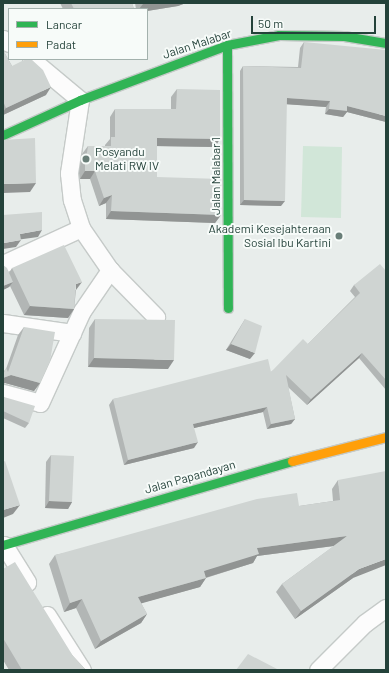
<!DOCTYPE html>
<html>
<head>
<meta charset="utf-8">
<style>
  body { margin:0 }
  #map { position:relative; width:389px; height:673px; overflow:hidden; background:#e8edeb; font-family:Barlow,sans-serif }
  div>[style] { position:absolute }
  .green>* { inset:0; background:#d1e6d8 }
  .roads { filter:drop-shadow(1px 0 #c5cac8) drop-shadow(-1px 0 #c5cac8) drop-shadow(0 1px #c5cac8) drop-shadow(0 -1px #c5cac8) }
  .street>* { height:17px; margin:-8.5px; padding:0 8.5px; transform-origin:8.5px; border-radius:8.5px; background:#fcfcfc }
  .fast>* { height:9px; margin:-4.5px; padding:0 4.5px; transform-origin:4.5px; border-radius:4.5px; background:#30b455 }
  .slow>* { height:9px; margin:-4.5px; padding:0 4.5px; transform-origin:4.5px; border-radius:4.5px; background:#ff9f0a }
  .wall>* { inset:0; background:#b2b6b5 }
  .shaded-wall>* { inset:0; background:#919493 }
  .building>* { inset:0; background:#cfd4d2 }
  .dots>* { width:11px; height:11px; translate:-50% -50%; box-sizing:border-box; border:2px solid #f7fbf9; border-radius:50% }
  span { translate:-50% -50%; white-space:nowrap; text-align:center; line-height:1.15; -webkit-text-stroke:4px #f7fbf9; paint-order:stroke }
  .street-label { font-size:12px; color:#24423a }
  .poi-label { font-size:12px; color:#24423a }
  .left { translate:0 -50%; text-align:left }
  .right { translate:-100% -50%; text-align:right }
  .frame { position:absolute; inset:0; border:4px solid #24423a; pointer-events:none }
  .legend { position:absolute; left:8px; top:8px; width:140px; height:52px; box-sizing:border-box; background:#f7fbf9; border:1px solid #a3b1ad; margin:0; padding:5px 7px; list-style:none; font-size:12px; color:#24423a }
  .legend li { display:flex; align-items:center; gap:8px; height:20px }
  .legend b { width:20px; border:1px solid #a3b1ad }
  .scale { position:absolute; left:251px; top:16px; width:125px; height:18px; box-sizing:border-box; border:2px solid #24423a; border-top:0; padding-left:5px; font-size:12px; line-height:14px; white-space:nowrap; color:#24423a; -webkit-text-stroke:3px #f7fbf9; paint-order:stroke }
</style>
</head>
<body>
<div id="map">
  <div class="green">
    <div style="clip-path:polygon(303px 146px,342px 147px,341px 218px,301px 217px)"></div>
  </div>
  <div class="roads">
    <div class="street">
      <div style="left:3px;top:39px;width:7px;rotate:34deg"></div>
      <div style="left:31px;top:59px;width:64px;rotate:39.9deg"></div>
      <div style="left:80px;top:100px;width:74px;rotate:98.6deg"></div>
      <div style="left:69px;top:173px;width:27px;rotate:84deg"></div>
      <div style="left:72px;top:200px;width:29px;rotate:72deg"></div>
      <div style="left:81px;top:228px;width:51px;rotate:55.4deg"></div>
      <div style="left:110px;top:270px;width:66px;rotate:45.6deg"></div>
      <div style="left:3px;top:264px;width:86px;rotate:-24.8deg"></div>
      <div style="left:3px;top:323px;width:70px;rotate:8.2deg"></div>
      <div style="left:3px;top:393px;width:38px;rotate:15deg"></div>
      <div style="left:40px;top:403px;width:101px;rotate:-65.5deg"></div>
      <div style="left:82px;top:311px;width:50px;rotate:-55.7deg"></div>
      <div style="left:4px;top:545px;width:44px;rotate:58.1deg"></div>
      <div style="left:47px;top:615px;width:65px;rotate:57.5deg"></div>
      <div style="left:318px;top:670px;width:66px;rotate:-45deg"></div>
      <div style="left:365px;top:623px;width:26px;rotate:-36deg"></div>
    </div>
    <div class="fast">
      <div style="left:227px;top:45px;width:263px;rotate:89.8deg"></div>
      <div style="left:3px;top:135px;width:85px;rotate:-24.4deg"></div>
      <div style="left:80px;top:100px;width:157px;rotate:-20.5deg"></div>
      <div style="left:227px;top:45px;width:53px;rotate:-10.9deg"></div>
      <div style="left:279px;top:35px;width:65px;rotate:0.9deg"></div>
      <div style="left:344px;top:36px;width:43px;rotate:9.5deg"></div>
      <div style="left:3px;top:545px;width:301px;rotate:-16.2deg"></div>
    </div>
    <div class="slow">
      <div style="left:292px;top:461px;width:97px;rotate:-14.3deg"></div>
    </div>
  </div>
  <div class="wall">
    <div style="clip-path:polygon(60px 3px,132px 3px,134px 9px,63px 9px)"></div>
    <div style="clip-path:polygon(135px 3px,186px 3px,178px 6px,147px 11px,147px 9px,136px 9px)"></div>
    <div style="clip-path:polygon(304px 42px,386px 122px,347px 112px,343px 117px,325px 114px,326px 107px,286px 104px,281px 206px,240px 205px,240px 71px,243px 66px,298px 67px,300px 48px)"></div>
    <div style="clip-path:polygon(3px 50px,12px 66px,46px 95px,3px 115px)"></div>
    <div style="clip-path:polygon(177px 89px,215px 147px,157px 146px,157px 177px,221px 215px,215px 223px,106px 219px,106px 203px,99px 206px,90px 179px,80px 179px,79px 173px,82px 154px,88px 146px,105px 146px,105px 145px,110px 139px,110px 117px,115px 109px,171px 109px,171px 97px)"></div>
    <div style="clip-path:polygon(3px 265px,9px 273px,12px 268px,76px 290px,74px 309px,68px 318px,24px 315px,10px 286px,9px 287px,3px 290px)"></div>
    <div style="clip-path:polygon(386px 271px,386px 390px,359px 358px,307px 405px,288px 387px,295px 419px,291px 424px,267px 429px,263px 412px,194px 428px,194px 448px,124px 465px,109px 405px,113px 399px,271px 372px,308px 344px,355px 297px,350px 291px,354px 285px)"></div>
    <div style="clip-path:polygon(95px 319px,168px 369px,88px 367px,89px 328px)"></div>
    <div style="clip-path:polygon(245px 319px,250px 359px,226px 350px)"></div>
    <div style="clip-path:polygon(24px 327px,40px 383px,34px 391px,5px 383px,3px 384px,3px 372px,6px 369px,18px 335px)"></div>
    <div style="clip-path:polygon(3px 396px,29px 423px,25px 428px,3px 418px)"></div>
    <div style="clip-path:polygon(51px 455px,72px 502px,68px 509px,45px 508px,46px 462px)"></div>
    <div style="clip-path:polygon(338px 480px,353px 578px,295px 619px,276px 592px,282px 584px,334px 546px,257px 556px,253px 563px,206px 578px,200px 587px,141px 603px,147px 614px,141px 623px,95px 649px,76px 608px,64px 612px,49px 564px,55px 555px,299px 506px,333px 501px,332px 489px)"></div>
    <div style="clip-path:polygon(3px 569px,73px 656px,86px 670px,9px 670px,3px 660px)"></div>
  </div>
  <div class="shaded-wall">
    <div style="clip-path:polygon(147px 3px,186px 3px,178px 6px,147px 11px,147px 9px,139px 9px,143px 4px)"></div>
    <div style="clip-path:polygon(51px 87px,46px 95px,3px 115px,3px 112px,6px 108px)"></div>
    <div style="clip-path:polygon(287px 98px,330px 101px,326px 107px,283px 104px)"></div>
    <div style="clip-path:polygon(347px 106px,386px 116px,386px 122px,347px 112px,343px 117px,325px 114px,329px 109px)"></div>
    <div style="clip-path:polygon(157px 138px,220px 139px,215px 147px,152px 146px)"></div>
    <div style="clip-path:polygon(85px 171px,95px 171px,90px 179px,80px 179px)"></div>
    <div style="clip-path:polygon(36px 183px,30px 192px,3px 193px,3px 184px)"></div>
    <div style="clip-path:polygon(112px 195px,106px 203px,99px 206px,104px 198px)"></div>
    <div style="clip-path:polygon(244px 200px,285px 201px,281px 206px,240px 205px)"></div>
    <div style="clip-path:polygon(111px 211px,221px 215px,215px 223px,106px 219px)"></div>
    <div style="clip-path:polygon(42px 230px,38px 237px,16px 240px,20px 234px)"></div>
    <div style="clip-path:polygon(21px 240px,16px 247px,3px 249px,3px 244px,4px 243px)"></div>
    <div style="clip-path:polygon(13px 282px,9px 287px,3px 290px,3px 286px)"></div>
    <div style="clip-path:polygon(82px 282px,76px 290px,76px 284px)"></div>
    <div style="clip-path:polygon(30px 306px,74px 309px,68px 318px,24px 315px)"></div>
    <div style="clip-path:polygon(231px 344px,255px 353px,250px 359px,226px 350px)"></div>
    <div style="clip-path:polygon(362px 353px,359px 358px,307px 405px,311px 399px)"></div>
    <div style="clip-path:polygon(94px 358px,174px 360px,168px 369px,88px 367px)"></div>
    <div style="clip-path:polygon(11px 375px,40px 383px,34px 391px,5px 383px,3px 384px,3px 378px)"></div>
    <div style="clip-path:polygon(267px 407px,263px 412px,190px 429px,193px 424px)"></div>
    <div style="clip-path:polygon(295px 419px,291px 424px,267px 429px,271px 424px)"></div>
    <div style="clip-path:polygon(198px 442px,194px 448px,124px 465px,128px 460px)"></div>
    <div style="clip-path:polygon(49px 501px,72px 502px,68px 509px,45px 508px)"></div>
    <div style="clip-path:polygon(20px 505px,13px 514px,3px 518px,3px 510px)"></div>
    <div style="clip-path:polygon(347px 536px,341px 545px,257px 556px,253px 563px,198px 580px,204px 571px,257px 548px)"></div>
    <div style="clip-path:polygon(386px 559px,386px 565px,353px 578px,295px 619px,301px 611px,359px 569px)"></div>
    <div style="clip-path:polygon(206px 578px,200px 587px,132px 606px,138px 597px)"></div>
    <div style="clip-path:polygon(82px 599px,76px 608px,64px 612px,70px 603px)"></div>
    <div style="clip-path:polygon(147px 614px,141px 623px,95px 649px,101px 641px)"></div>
  </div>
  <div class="building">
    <div style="clip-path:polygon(71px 3px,132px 3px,134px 9px,74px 9px)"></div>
    <div style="clip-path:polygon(304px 42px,386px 50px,386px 116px,347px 106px,347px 111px,329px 109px,330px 101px,287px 98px,285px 201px,244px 200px,243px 66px,301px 68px)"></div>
    <div style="clip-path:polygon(3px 50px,12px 66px,26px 59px,31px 59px,43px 70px,51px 87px,6px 108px,3px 101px)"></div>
    <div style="clip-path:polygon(177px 89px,220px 90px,220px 139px,157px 138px,157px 177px,221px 179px,221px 215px,111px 211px,112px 195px,104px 198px,95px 171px,85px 171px,85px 165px,88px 146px,111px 146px,111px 137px,115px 137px,115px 109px,176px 109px)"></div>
    <div style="clip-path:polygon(35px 138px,36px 183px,3px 184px,3px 140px)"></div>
    <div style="clip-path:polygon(42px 212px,42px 230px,20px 234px,21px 240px,4px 243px,3px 215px)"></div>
    <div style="clip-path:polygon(64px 245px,82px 282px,76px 284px,74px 309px,30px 306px,12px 268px)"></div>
    <div style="clip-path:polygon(380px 264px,386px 271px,386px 380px,362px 353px,311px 399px,286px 375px,295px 419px,271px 424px,267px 407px,193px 424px,198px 442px,128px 460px,113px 399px,268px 359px,271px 372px,303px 339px,308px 344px,360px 293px,354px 285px)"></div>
    <div style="clip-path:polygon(3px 265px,7px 268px,13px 282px,3px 286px)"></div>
    <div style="clip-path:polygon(95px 319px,175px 320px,174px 360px,94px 358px)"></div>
    <div style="clip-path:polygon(245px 319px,262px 326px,255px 353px,231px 344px)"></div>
    <div style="clip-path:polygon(24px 327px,55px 332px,50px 361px,40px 383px,11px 375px,3px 378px,3px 374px,6px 368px,8px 372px)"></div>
    <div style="clip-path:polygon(3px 396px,4px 397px,35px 406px,29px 423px,3px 411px)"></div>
    <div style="clip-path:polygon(51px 455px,74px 456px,72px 502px,49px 501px)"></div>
    <div style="clip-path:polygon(5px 461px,20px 505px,3px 510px,3px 462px)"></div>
    <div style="clip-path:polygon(386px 471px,386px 559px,359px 569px,301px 611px,282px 584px,347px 536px,257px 548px,259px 554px,204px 571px,206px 578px,138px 597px,147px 614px,101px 641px,82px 599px,70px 603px,55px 555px,257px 499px,297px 493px,299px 506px,340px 500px,338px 480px)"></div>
    <div style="clip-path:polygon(15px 562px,73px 656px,86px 670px,22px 670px,3px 638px,3px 569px)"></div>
    <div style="clip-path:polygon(248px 654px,279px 670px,236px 670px)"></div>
  </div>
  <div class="dots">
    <div style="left:86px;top:159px;background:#697e78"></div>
    <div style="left:339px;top:236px;background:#697e78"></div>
  </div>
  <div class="street-label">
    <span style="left:197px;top:44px;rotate:-18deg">Jalan Malabar</span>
    <span style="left:216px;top:176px;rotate:-90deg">Jalan Malabar 1</span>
    <span style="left:190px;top:477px;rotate:-16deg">Jalan Papandayan</span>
  </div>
  <div class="poi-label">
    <span class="left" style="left:95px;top:159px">Posyandu<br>Melati RW IV</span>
    <span class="right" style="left:331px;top:236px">Akademi Kesejahteraan<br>Sosial Ibu Kartini</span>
  </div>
  <div class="frame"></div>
  <ul class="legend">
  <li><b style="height:5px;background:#30b455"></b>Lancar</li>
  <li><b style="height:5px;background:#ff9f0a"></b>Padat</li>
  </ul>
  <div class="scale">50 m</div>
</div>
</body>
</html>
